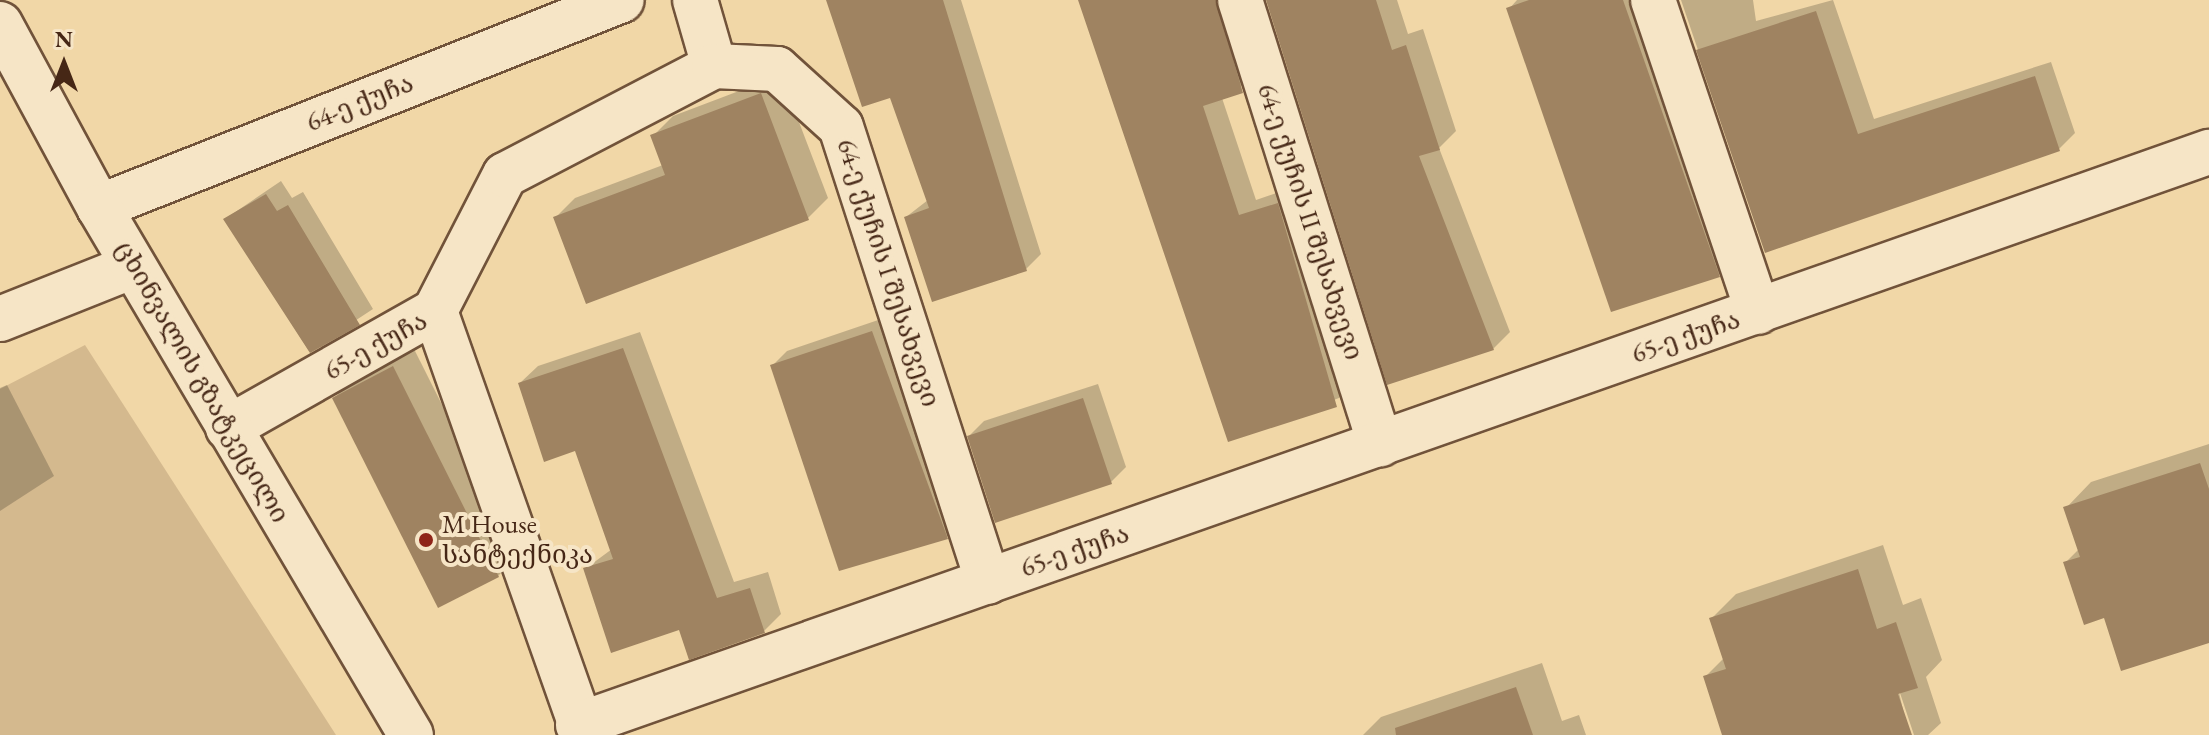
<!DOCTYPE html>
<html>
<head>
<meta charset="utf-8">
<style>
  body { margin:0 }
  #map { position:relative; width:2209px; height:735px; overflow:hidden; background:#f1d7a7; font-family:"EB Garamond","Noto Serif Georgian",serif }
  div>[style] { position:absolute }
  .green>* { inset:0; background:#d4b98e }
  .shadow>* { inset:0; background:#0003 }
  .building>* { inset:0; background:#9f8361 }
  .roads { filter:drop-shadow(2px 0 #71533a) drop-shadow(-2px 0 #71533a) drop-shadow(0 2px #71533a) drop-shadow(0 -2px #71533a) }
  .minor>* { height:44px; margin:-22px; padding:0 22px; transform-origin:22px; border-radius:22px; background:#f6e5c6 }
  .secondary>* { height:44px; margin:-22px; padding:0 22px; transform-origin:22px; border-radius:22px; background:#f6e5c6 }
  .dots>* { width:22px; height:22px; translate:-50% -50%; box-sizing:border-box; border:4px solid #f6e5c6; border-radius:50% }
  span { translate:-50% -50%; white-space:nowrap; text-align:center; line-height:1.15; -webkit-text-stroke:8px #f6e5c6; paint-order:stroke }
  .street-label { font-size:26px; color:#462716 }
  .poi-label { font-size:26px; color:#462716 }
  .left { translate:0 -50%; text-align:left }
  .north { position:absolute; left:24px; top:24px; width:80px; height:80px; -webkit-text-stroke:6px #f6e5c6; paint-order:stroke; rotate:0deg; font-size:22px; font-weight:700; line-height:32px; text-align:center; color:#462716 }
  .north::after { content:''; display:block; margin:auto; width:28px; height:36px; background:#462716; clip-path:polygon(50% 0,100% 100%,50% 72%,0 100%) }
</style>
</head>
<body>
<div id="map">
  <div class="green">
    <div style="clip-path:polygon(85px 345px,336px 735px,0 735px,0 389px)"></div>
  </div>
  <div class="shadow">
    <div style="clip-path:polygon(831px 0,961px 0,1041px 254px,1026px 269px,906px 217px,928px 200px,892px 95px)"></div>
    <div style="clip-path:polygon(1081px 0,1234px 0,1258px 74px,1222px 98px,1256px 200px,1294px 187px,1355px 382px,1339px 398px,1229px 439px)"></div>
    <div style="clip-path:polygon(1268px 0,1397px 0,1408px 34px,1423px 29px,1456px 131px,1439px 148px,1510px 332px,1493px 349px)"></div>
    <div style="clip-path:polygon(1517px 0,1647px 0,1735px 259px,1719px 275px,1509px 9px)"></div>
    <div style="clip-path:polygon(1681px 0,1753px 0,1756px 21px,1833px 0,1874px 119px,2051px 62px,2075px 133px,2059px 149px,1766px 250px)"></div>
    <div style="clip-path:polygon(781px 75px,828px 198px,808px 218px,555px 218px,575px 198px,663px 165px,653px 136px,673px 116px)"></div>
    <div style="clip-path:polygon(281px 181px,292px 198px,303px 192px,373px 309px,309px 351px,225px 219px)"></div>
    <div style="clip-path:polygon(887px 317px,962px 522px,947px 537px,772px 366px,787px 351px)"></div>
    <div style="clip-path:polygon(640px 332px,734px 582px,768px 572px,781px 614px,764px 631px,680px 627px,585px 569px,612px 549px,576px 449px,520px 383px,538px 366px)"></div>
    <div style="clip-path:polygon(413px 347px,518px 556px,498px 576px,334px 398px,355px 378px)"></div>
    <div style="clip-path:polygon(1098px 384px,1126px 467px,1111px 482px,969px 436px,984px 421px)"></div>
    <div style="clip-path:polygon(7px 385px,54px 476px,0 511px,0 388px)"></div>
    <div style="clip-path:polygon(2209px 444px,2209px 641px,2106px 616px,2065px 563px,2079px 549px,2066px 508px,2091px 482px)"></div>
    <div style="clip-path:polygon(1883px 545px,1903px 605px,1921px 598px,1942px 660px,1926px 677px,1941px 723px,1928px 735px,1914px 735px,1897px 684px,1909px 735px,1725px 735px,1705px 677px,1724px 658px,1711px 619px,1736px 594px)"></div>
    <div style="clip-path:polygon(1542px 663px,1562px 721px,1579px 715px,1586px 735px,1363px 735px,1381px 717px)"></div>
  </div>
  <div class="building">
    <div style="clip-path:polygon(826px 0,943px 0,1027px 271px,932px 302px,904px 217px,929px 208px,890px 98px,862px 107px)"></div>
    <div style="clip-path:polygon(1078px 0,1216px 0,1243px 93px,1203px 106px,1239px 215px,1278px 203px,1337px 407px,1228px 442px)"></div>
    <div style="clip-path:polygon(1266px 0,1376px 0,1392px 50px,1406px 45px,1440px 150px,1419px 156px,1494px 350px,1387px 385px)"></div>
    <div style="clip-path:polygon(1529px 0,1623px 0,1720px 277px,1611px 312px,1506px 8px)"></div>
    <div style="clip-path:polygon(1816px 11px,1858px 134px,2035px 76px,2060px 151px,1765px 253px,1696px 50px)"></div>
    <div style="clip-path:polygon(761px 93px,809px 220px,586px 304px,553px 217px,665px 175px,650px 135px)"></div>
    <div style="clip-path:polygon(266px 194px,277px 211px,288px 205px,360px 325px,310px 353px,223px 219px)"></div>
    <div style="clip-path:polygon(872px 331px,948px 539px,839px 571px,770px 365px)"></div>
    <div style="clip-path:polygon(623px 348px,717px 598px,750px 588px,765px 633px,689px 660px,679px 630px,611px 653px,583px 568px,613px 559px,575px 451px,544px 462px,518px 383px)"></div>
    <div style="clip-path:polygon(393px 366px,499px 577px,438px 608px,332px 398px)"></div>
    <div style="clip-path:polygon(1083px 398px,1112px 484px,995px 523px,967px 436px)"></div>
    <div style="clip-path:polygon(2200px 463px,2209px 489px,2209px 643px,2121px 671px,2104px 618px,2084px 625px,2063px 562px,2080px 557px,2063px 507px)"></div>
    <div style="clip-path:polygon(1858px 569px,1877px 629px,1896px 622px,1918px 688px,1898px 694px,1912px 735px,1722px 735px,1703px 676px,1726px 669px,1709px 618px)"></div>
    <div style="clip-path:polygon(1516px 687px,1533px 735px,1396px 735px,1395px 728px)"></div>
  </div>
  <div class="roads">
    <div class="minor">
      <div style="left:695px;top:0;width:69px;rotate:73.9deg"></div>
      <div style="left:1240px;top:0;width:466px;rotate:72.5deg"></div>
      <div style="left:1653px;top:0;width:329px;rotate:71.4deg"></div>
      <div style="left:99px;top:207px;width:562px;rotate:-21.59deg"></div>
      <div style="left:435px;top:311px;width:153px;rotate:-62.8deg"></div>
      <div style="left:505px;top:175px;width:236px;rotate:-27.5deg"></div>
      <div style="left:714px;top:66px;width:63px;rotate:2.7deg"></div>
      <div style="left:777px;top:69px;width:86px;rotate:42.2deg"></div>
      <div style="left:841px;top:127px;width:478px;rotate:72.1deg"></div>
      <div style="left:435px;top:311px;width:449px;rotate:70.6deg"></div>
      <div style="left:0;top:319px;width:143px;rotate:-21.7deg"></div>
      <div style="left:228px;top:428px;width:238px;rotate:-29.5deg"></div>
      <div style="left:578px;top:725px;width:1729px;rotate:-19.36deg"></div>
    </div>
    <div class="secondary">
      <div style="left:0;top:24px;width:208px;rotate:61.6deg"></div>
      <div style="left:99px;top:207px;width:613px;rotate:59.42deg"></div>
    </div>
  </div>
  <div class="dots">
    <div style="left:426px;top:540px;background:#8f2418"></div>
  </div>
  <div class="street-label">
    <span style="left:360px;top:103px;rotate:-22deg">64-ე ქუჩა</span>
    <span style="left:1310px;top:222px;rotate:72deg">64-ე ქუჩის II შესახვევი</span>
    <span style="left:888px;top:273px;rotate:72deg">64-ე ქუჩის I შესახვევი</span>
    <span style="left:1686px;top:337px;rotate:-19deg">65-ე ქუჩა</span>
    <span style="left:376px;top:346px;rotate:-29deg">65-ე ქუჩა</span>
    <span style="left:202px;top:382px;rotate:60deg">ცხინვალის გზატკეცილი</span>
    <span style="left:1075px;top:551px;rotate:-19deg">65-ე ქუჩა</span>
  </div>
  <div class="poi-label">
    <span class="left" style="left:442px;top:540px">M House<br>სანტექნიკა</span>
  </div>
  <div class="north">N</div>
</div>
</body>
</html>
